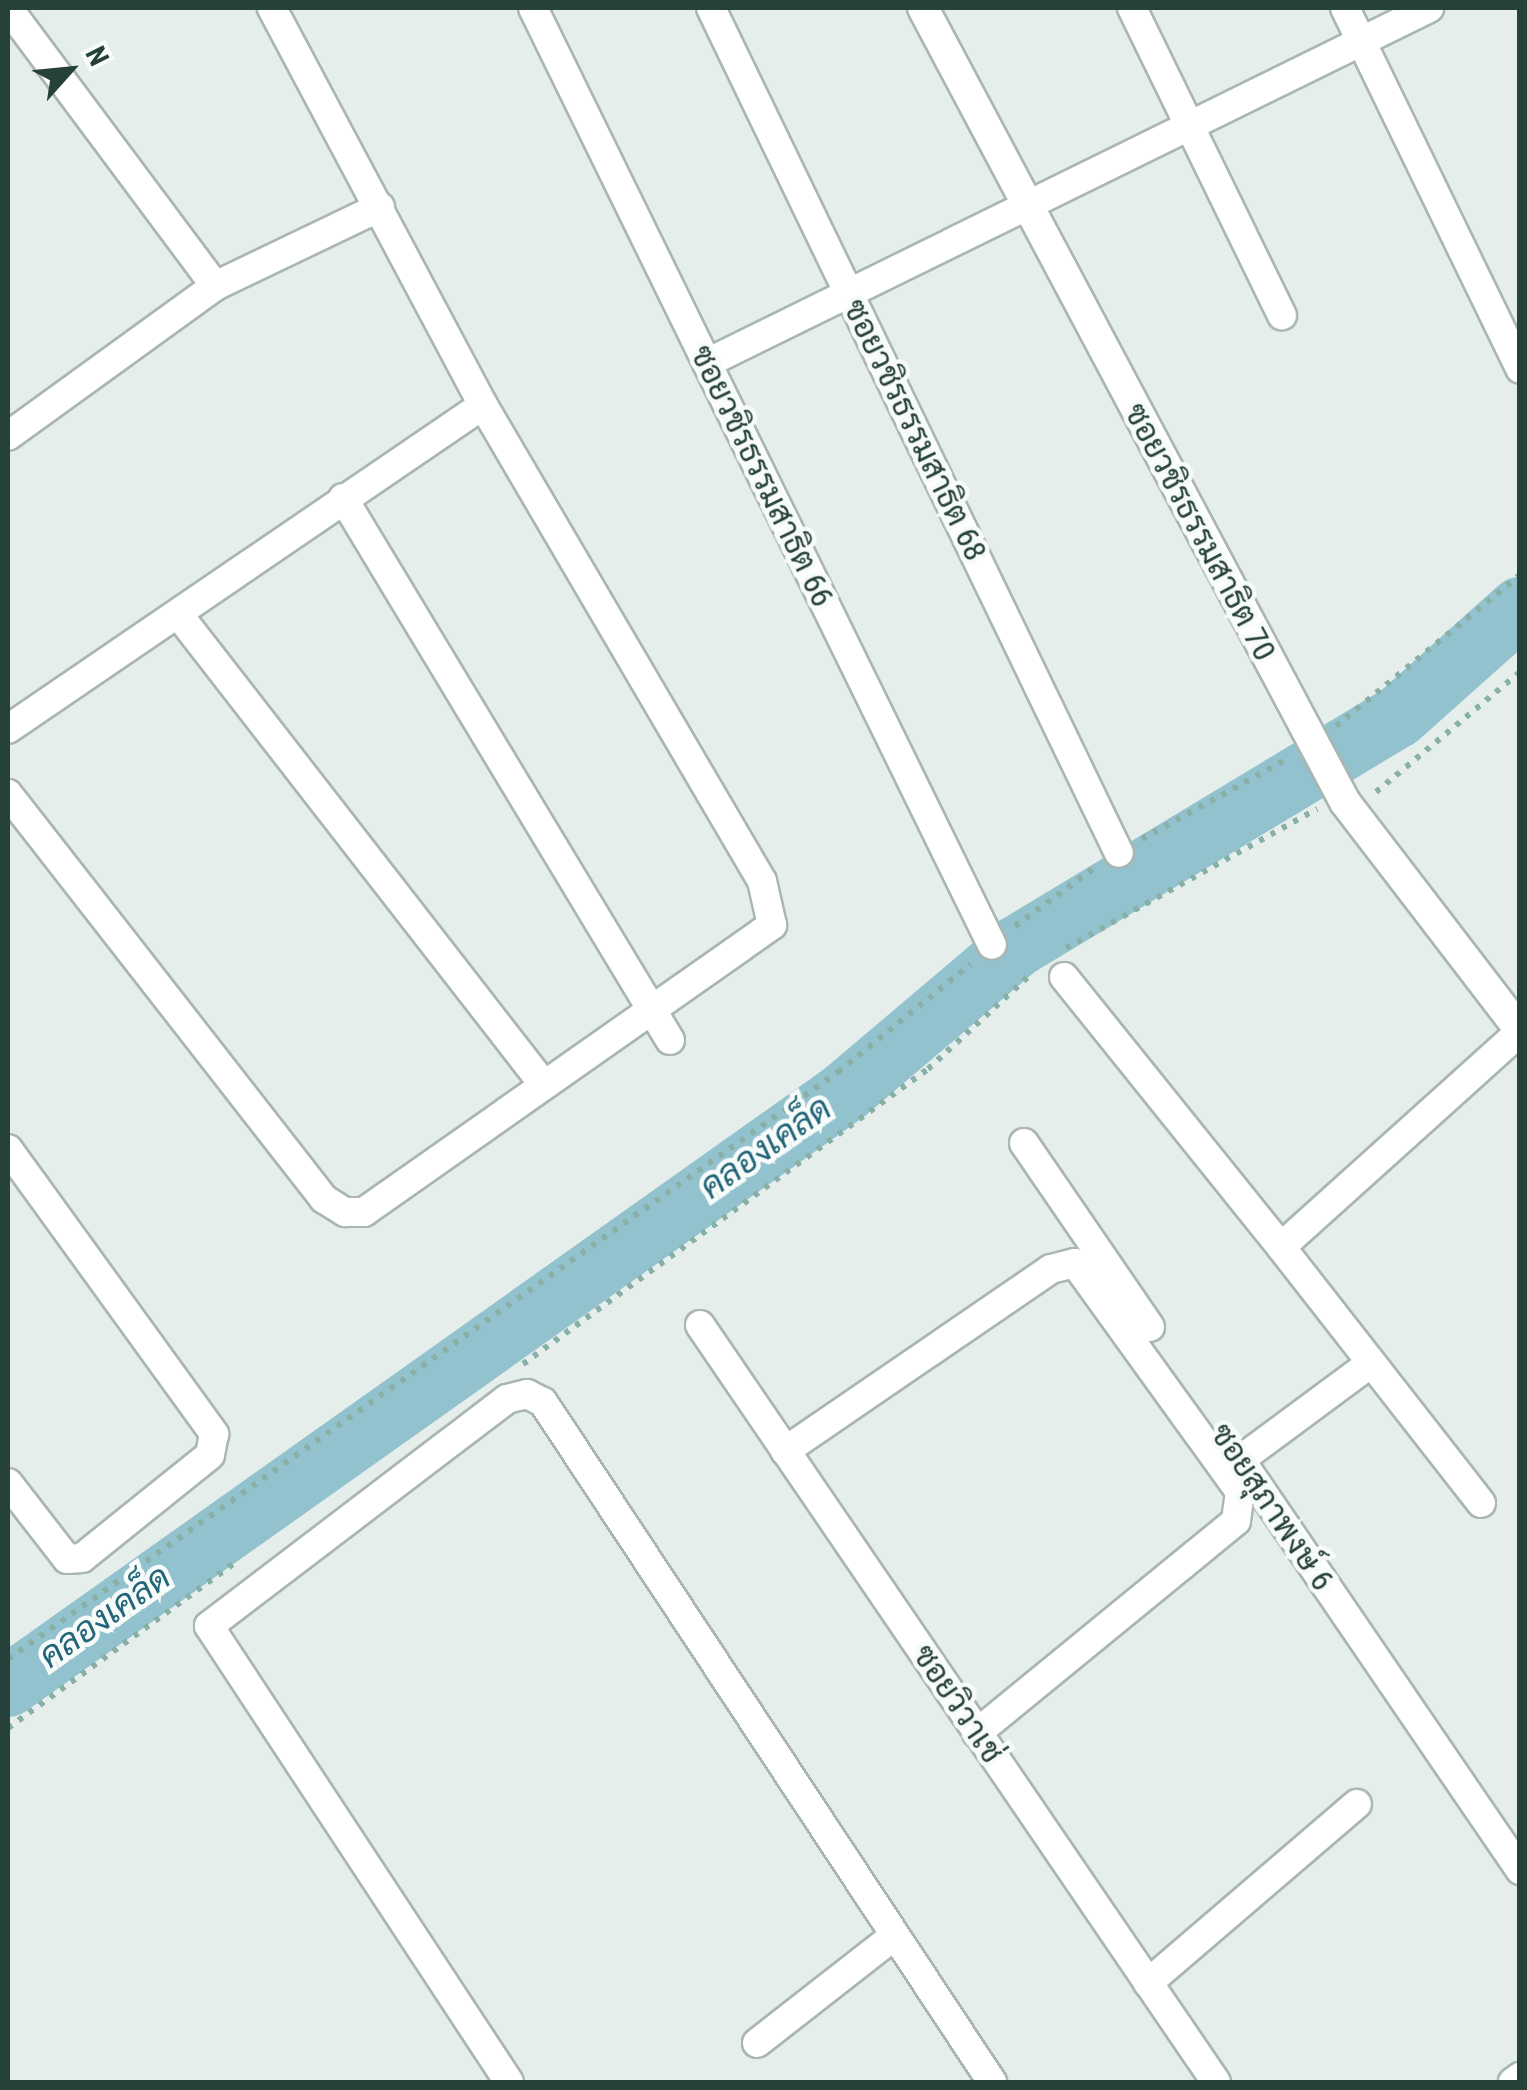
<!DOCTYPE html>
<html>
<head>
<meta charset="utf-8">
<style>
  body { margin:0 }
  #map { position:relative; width:1527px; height:2090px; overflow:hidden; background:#e6eeeb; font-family:"Roboto Condensed",Sarabun,sans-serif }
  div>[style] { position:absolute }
  .river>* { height:62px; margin:-31px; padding:0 31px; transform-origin:31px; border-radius:31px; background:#93c2cf }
  .path>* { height:6px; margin-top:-3px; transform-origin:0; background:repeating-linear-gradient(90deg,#89b0a6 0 5px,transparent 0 13px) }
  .roads { filter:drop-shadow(2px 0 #a9b6b2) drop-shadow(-2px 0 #a9b6b2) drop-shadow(0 2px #a9b6b2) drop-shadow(0 -2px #a9b6b2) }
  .street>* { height:28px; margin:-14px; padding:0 14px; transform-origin:14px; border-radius:14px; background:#fff }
  .secondary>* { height:30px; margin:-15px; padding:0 15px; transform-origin:15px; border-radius:15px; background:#fff }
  span { translate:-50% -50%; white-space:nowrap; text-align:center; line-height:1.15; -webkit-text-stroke:9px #f7fbf9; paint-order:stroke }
  .street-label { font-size:32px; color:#26403a }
  .water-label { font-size:35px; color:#236679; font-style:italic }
  .frame { position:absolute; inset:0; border:10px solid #26403a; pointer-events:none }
  .north { position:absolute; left:20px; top:20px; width:100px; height:100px; -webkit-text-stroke:8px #f7fbf9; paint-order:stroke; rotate:63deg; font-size:28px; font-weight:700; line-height:40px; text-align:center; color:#26403a }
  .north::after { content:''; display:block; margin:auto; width:35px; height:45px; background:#26403a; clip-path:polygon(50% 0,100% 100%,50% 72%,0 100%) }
</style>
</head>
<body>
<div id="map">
  <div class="river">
    <div style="left:8px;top:1686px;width:1025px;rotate:-35.35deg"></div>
    <div style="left:844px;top:1093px;width:226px;rotate:-40.3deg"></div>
    <div style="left:1016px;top:947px;width:446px;rotate:-31.1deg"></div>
    <div style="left:1398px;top:717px;width:164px;rotate:-41.8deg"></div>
  </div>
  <div class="path">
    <div style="left:1336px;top:726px;width:238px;rotate:-39.4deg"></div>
    <div style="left:1376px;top:792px;width:187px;rotate:-39.8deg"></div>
    <div style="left:1142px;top:839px;width:168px;rotate:-28.9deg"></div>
    <div style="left:1015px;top:926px;width:97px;rotate:-36.2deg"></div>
    <div style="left:1066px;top:948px;width:287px;rotate:-29deg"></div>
    <div style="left:523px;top:1364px;width:501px;rotate:-36.07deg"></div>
    <div style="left:928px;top:1069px;width:142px;rotate:-42.7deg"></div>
    <div style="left:8px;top:1659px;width:1017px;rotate:-35.27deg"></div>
    <div style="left:838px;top:1072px;width:171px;rotate:-39.1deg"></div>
    <div style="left:8px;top:1728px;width:278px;rotate:-36.1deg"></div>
  </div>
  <div class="roads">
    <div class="street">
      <div style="left:8px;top:8px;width:347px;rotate:53.3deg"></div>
      <div style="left:533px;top:8px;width:1043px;rotate:63.9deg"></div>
      <div style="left:711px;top:8px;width:938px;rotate:64.23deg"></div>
      <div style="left:1132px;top:8px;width:342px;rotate:64deg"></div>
      <div style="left:1345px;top:8px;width:401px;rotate:64.1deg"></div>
      <div style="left:707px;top:363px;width:805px;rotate:-26.18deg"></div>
      <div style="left:8px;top:436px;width:256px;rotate:-35.9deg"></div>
      <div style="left:215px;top:286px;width:183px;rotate:-25.6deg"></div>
      <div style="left:343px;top:498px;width:633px;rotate:58.9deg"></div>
      <div style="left:178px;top:614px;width:596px;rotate:52.15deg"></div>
      <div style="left:8px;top:729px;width:575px;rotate:-34.3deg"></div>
      <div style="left:8px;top:794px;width:514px;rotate:52.04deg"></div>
      <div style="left:324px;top:1199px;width:25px;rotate:32deg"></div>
      <div style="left:345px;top:1212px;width:19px"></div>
      <div style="left:364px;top:1212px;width:499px;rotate:-35.1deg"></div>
      <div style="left:772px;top:925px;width:45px;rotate:-102.8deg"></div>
      <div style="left:762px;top:881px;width:552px;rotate:-120.38deg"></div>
      <div style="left:483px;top:405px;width:450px;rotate:-118deg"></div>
      <div style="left:1064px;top:977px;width:346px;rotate:51.2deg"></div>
      <div style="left:1024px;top:1143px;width:223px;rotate:55.6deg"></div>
      <div style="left:8px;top:1149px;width:352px;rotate:54.1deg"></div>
      <div style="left:214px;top:1434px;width:21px;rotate:101deg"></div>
      <div style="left:210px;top:1455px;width:164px;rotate:141.2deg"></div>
      <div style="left:82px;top:1558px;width:15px;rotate:176deg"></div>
      <div style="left:67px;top:1559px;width:96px;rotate:-127.8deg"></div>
      <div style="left:700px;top:1325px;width:916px;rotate:55.72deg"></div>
      <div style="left:785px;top:1451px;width:322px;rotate:-34.4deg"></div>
      <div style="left:1051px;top:1269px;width:25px;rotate:-14deg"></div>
      <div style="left:1075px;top:1263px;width:282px;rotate:54.2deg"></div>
      <div style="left:1240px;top:1492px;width:29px;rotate:98deg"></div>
      <div style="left:1236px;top:1521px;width:335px;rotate:140.7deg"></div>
      <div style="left:1239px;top:1458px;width:499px;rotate:55.7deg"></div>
      <div style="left:1240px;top:1460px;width:163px;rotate:-36.5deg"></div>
      <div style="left:1481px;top:1503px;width:325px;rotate:-128deg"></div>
      <div style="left:1281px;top:1247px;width:321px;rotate:-42deg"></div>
      <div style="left:1148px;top:1983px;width:275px;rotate:-40.6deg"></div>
      <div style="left:757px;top:2043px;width:175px;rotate:-38deg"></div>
      <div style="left:509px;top:2082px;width:546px;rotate:-123.34deg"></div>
      <div style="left:209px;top:1626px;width:375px;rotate:-37.3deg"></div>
      <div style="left:507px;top:1399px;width:21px;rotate:-14deg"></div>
      <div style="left:527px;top:1394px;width:18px;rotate:27deg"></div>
      <div style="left:543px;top:1402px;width:815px;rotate:56.56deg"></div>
      <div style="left:1513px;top:2082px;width:9px;rotate:-36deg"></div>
    </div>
    <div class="secondary">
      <div style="left:923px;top:8px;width:899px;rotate:62.01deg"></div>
      <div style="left:1345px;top:802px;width:287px;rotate:52.5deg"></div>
    </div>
  </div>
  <div class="street-label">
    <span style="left:915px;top:430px;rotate:64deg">ซอยวชิรธรรมสาธิต 68</span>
    <span style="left:762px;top:476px;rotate:64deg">ซอยวชิรธรรมสาธิต 66</span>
    <span style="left:1200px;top:532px;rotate:62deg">ซอยวชิรธรรมสาธิต 70</span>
    <span style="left:1272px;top:1507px;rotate:56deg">ซอยสุภาพงษ์ 6</span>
    <span style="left:958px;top:1704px;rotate:56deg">ซอยวิวาเช่</span>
  </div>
  <div class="water-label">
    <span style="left:766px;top:1148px;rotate:-35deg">คลองเคล็ด</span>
    <span style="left:105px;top:1617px;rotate:-35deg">คลองเคล็ด</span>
  </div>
  <div class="frame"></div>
  <div class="north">N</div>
</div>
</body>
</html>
